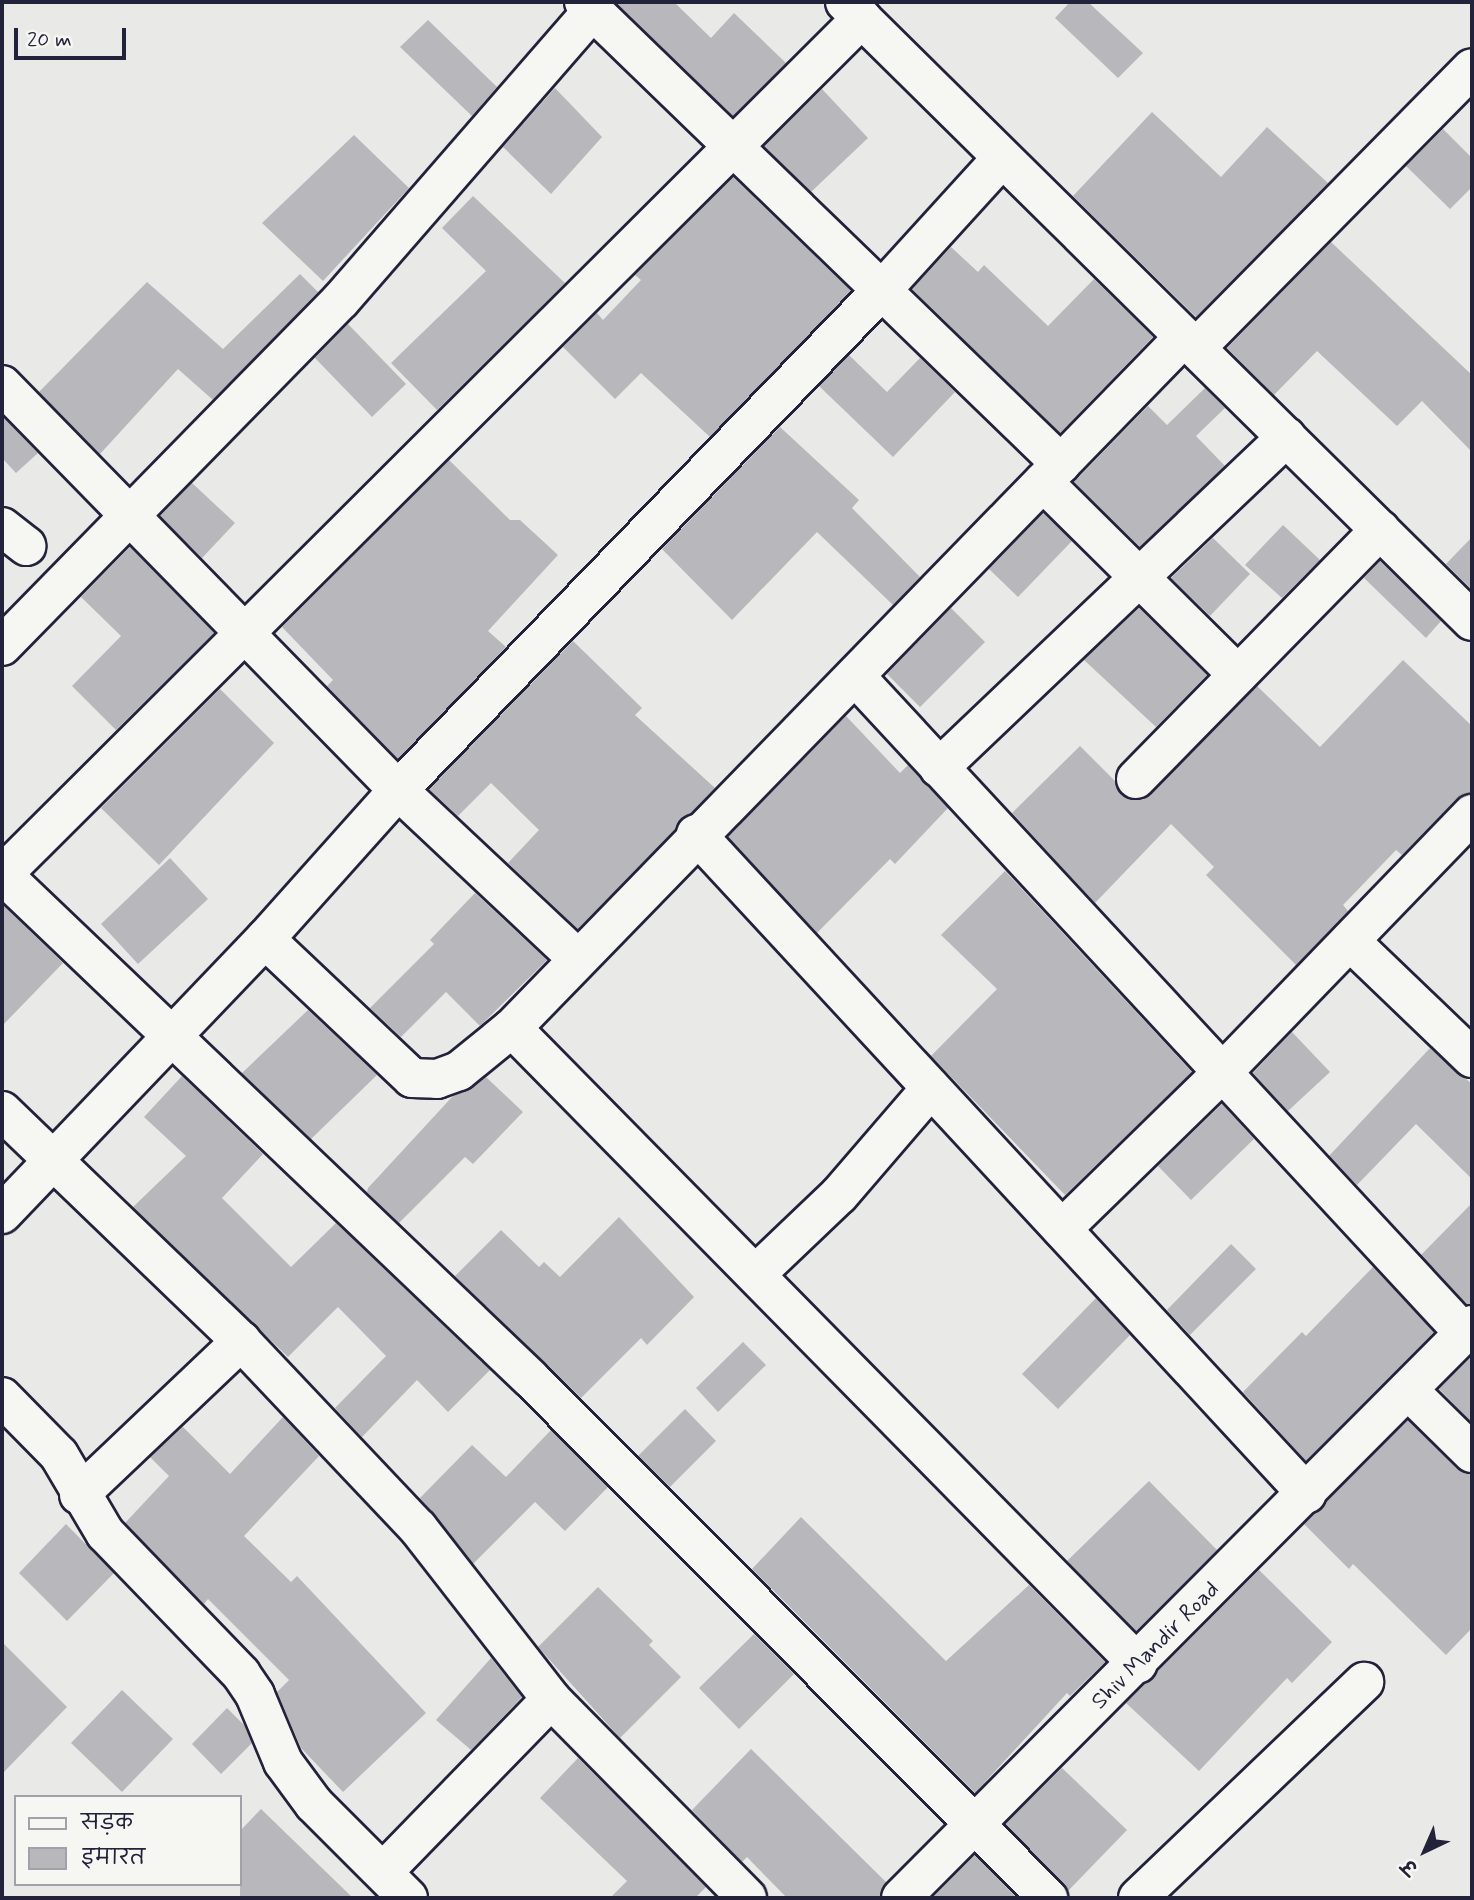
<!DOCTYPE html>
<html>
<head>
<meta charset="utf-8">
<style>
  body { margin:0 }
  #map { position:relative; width:1474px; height:1900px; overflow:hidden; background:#e9e9e7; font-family:Mynerve,"Playpen Sans Deva",sans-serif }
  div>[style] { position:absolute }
  .building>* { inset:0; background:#b8b8bc }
  .roads { filter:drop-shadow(2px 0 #22223b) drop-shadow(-2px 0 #22223b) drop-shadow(0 2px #22223b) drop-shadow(0 -2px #22223b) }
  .street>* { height:38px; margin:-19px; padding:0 19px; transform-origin:19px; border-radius:19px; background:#f6f6f2 }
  span { translate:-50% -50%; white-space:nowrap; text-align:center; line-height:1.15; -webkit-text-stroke:7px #f6f6f2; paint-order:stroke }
  .street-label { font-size:23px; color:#22223b }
  .frame { position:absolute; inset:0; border:4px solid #22223b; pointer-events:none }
  .legend { position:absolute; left:14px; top:1795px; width:228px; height:91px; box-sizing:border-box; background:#f6f6f2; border:2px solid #a1a1a9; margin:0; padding:9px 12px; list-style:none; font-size:21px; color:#22223b }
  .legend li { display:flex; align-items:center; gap:14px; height:35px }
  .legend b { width:35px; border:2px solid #a1a1a9 }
  .north { position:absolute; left:1390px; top:1816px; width:70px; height:70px; -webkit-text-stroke:5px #f6f6f2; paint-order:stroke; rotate:224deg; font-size:19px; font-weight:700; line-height:28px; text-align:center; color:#22223b }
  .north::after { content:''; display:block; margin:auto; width:24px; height:32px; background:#22223b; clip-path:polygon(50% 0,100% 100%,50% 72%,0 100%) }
  .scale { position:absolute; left:14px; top:28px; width:112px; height:32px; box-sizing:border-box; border:4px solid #22223b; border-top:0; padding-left:9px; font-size:21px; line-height:24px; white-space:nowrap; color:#22223b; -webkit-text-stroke:5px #f6f6f2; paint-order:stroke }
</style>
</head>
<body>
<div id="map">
  <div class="building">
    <div style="clip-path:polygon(615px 2px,674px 2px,711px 38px,734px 13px,786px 63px,733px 116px)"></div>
    <div style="clip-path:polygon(1070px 2px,1088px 2px,1143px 53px,1118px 78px,1055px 18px)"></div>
    <div style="clip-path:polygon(428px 20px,497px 87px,472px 116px,400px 47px)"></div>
    <div style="clip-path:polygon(555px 88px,602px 137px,551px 194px,503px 147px)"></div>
    <div style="clip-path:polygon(822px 89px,868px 138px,811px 192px,764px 146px)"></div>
    <div style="clip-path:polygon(1152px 112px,1221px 177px,1267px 127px,1328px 183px,1196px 317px,1073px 196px)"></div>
    <div style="clip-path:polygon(1443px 129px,1472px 158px,1472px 187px,1450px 209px,1406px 166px)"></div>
    <div style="clip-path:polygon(354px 135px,409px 188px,323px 281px,262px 223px)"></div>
    <div style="clip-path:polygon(733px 177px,851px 291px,710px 437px,641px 373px,615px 399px,563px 347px,597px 313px,603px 320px,641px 280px,635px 275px)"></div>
    <div style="clip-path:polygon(473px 196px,565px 283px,437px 410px,391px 363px,486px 271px,442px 228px)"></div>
    <div style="clip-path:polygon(1331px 242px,1472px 375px,1472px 452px,1422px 401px,1397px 426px,1317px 351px,1274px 395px,1227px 348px)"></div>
    <div style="clip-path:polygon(951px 247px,978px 272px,984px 265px,1048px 326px,1094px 279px,1153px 337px,1060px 433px,912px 289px)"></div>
    <div style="clip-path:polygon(300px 274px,318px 292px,213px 400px,178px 369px,100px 454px,39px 392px,147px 282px,223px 349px)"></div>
    <div style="clip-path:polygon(348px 324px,406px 384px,372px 417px,315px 358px)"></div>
    <div style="clip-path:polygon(849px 355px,887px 392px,920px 358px,955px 392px,893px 457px,819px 386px)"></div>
    <div style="clip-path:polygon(1205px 388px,1225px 408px,1196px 436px,1225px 466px,1140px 547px,1074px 482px,1148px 406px,1167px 425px)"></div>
    <div style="clip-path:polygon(2px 416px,38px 453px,16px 473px,2px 458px)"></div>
    <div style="clip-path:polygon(780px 427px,859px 500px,852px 508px,920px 577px,893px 605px,817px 532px,732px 620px,662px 549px)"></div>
    <div style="clip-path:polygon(449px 460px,510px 520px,520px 520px,558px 555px,488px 631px,506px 647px,398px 759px,327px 686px,333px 680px,282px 627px)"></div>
    <div style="clip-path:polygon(192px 483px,235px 523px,202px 558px,160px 516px)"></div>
    <div style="clip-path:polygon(1043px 513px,1072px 541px,1018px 597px,989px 569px)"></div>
    <div style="clip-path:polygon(1283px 525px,1320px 560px,1282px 598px,1245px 565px)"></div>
    <div style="clip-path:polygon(1472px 537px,1472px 588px,1471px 589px,1446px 564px)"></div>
    <div style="clip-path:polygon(1213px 538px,1250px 574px,1210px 616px,1171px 578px)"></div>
    <div style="clip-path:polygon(130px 547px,214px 633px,116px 730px,72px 686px,121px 636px,81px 597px)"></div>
    <div style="clip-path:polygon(1380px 561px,1441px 621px,1426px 638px,1364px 578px)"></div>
    <div style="clip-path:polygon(951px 608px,985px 642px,920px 707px,887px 674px)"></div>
    <div style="clip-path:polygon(1139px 608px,1207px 675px,1156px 727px,1084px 660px)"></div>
    <div style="clip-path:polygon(573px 641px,642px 708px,635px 715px,715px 788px,578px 929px,508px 863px,539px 830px,491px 783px,458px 816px,429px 789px)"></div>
    <div style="clip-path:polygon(1403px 660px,1472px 726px,1472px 793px,1456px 799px,1402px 855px,1396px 850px,1343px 905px,1348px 911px,1296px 965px,1206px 875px,1214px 867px,1171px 824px,1095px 903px,1012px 813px,1080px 746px,1115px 781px,1121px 795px,1143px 800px,1257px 686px,1320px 747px)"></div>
    <div style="clip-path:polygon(220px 689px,274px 743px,159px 865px,101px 808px)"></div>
    <div style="clip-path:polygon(846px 716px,900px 773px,908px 765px,948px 808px,895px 864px,890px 859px,817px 933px,728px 837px)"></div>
    <div style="clip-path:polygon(170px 858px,208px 899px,138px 964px,101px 924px)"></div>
    <div style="clip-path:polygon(1005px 871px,1192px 1072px,1065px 1195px,931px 1056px,997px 989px,941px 935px)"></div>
    <div style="clip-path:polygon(475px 893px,547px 960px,480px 1026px,446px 992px,401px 1037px,370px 1008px,434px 944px,430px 940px)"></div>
    <div style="clip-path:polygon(2px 904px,63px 963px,2px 1026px)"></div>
    <div style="clip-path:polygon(308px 1010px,377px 1075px,311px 1139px,242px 1073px)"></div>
    <div style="clip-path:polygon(1292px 1032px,1330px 1072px,1288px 1111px,1253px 1073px)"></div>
    <div style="clip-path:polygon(1430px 1048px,1472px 1084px,1472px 1179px,1416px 1124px,1357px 1185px,1329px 1156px)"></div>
    <div style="clip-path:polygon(182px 1076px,263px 1154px,222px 1198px,291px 1267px,336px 1223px,490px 1370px,448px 1412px,417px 1380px,362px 1437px,335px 1408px,386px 1356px,338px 1307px,288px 1357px,133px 1207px,186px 1156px,144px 1117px)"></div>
    <div style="clip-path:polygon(486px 1077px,523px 1112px,473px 1164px,465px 1157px,399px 1223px,367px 1192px,368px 1188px,452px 1097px)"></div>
    <div style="clip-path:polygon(1222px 1104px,1254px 1139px,1191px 1200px,1158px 1166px)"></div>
    <div style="clip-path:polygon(1472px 1203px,1472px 1304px,1467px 1304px,1421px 1255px)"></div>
    <div style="clip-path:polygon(619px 1217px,694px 1297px,647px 1345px,641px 1338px,581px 1398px,455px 1276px,501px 1230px,539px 1267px,544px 1262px,560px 1277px)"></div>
    <div style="clip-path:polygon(1231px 1244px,1256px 1269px,1190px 1335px,1167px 1310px)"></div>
    <div style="clip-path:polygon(1373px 1267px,1434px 1332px,1306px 1461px,1243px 1392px,1302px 1332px,1306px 1336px)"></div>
    <div style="clip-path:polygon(1096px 1298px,1130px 1335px,1058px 1409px,1022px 1374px)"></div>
    <div style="clip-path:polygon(743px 1342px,766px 1365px,718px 1412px,696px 1388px)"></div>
    <div style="clip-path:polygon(1472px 1356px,1472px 1423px,1439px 1389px)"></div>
    <div style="clip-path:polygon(685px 1409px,716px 1441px,670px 1487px,638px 1456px)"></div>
    <div style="clip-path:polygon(283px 1417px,319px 1456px,244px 1536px,291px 1582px,297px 1576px,426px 1713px,343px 1792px,301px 1748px,277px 1692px,289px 1680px,208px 1599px,204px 1604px,125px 1523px,169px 1476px,150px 1457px,183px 1427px,230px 1474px)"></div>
    <div style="clip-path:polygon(1408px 1420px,1457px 1469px,1472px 1474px,1472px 1628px,1446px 1655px,1353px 1564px,1349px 1569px,1304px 1524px)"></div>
    <div style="clip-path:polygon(551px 1430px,608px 1487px,565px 1531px,535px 1502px,473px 1564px,420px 1498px,472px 1445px,506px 1477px)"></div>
    <div style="clip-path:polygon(1149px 1481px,1217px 1550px,1136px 1631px,1067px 1561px)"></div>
    <div style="clip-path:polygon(801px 1517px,946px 1661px,1029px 1585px,1105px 1662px,1070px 1696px,1067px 1693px,975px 1793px,752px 1569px)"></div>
    <div style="clip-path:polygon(66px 1524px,114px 1573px,67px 1621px,19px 1573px)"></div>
    <div style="clip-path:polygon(1259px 1570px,1332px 1642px,1292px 1683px,1287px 1678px,1199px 1771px,1126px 1703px)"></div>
    <div style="clip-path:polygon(598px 1587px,653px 1641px,649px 1645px,681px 1677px,620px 1738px,538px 1647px)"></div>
    <div style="clip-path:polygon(754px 1634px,794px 1674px,739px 1729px,699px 1688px)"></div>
    <div style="clip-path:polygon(2px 1642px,67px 1707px,2px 1774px)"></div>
    <div style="clip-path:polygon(491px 1658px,522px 1697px,471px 1750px,436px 1720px)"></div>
    <div style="clip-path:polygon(122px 1690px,173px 1739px,122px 1792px,71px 1743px)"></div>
    <div style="clip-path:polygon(227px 1708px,244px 1725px,252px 1743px,221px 1774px,192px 1744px)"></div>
    <div style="clip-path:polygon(751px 1749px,886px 1882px,880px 1898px,787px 1898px,747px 1857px,742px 1862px,692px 1810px)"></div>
    <div style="clip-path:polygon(578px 1758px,706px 1887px,695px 1898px,610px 1898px,627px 1881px,540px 1798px)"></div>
    <div style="clip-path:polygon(1062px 1768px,1127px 1830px,1068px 1891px,1005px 1824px)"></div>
    <div style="clip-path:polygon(261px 1809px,353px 1898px,240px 1898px,240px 1831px)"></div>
    <div style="clip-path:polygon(975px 1855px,1017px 1898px,932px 1898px)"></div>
  </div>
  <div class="roads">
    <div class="street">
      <div style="left:584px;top:2px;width:664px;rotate:44.08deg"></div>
      <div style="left:845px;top:2px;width:881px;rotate:44.63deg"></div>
      <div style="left:1196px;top:348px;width:393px;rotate:-45.4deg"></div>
      <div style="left:2px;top:385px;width:566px;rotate:45.64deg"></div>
      <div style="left:398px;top:790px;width:247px;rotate:43.2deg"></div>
      <div style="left:1043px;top:482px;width:274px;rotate:44.7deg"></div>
      <div style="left:2px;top:527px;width:31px;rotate:38deg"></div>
      <div style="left:2px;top:646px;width:484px;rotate:-45.6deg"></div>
      <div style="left:341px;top:300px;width:384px;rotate:-49deg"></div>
      <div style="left:855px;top:676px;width:896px;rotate:47.17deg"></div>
      <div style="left:939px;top:768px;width:480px;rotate:-43.6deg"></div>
      <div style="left:1136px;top:779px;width:349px;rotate:-45.6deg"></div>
      <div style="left:696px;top:834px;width:899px;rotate:47.21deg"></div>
      <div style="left:2px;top:874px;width:731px;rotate:43.67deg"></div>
      <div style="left:531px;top:1379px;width:733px;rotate:45.11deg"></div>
      <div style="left:2px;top:875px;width:1214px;rotate:-44.9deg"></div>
      <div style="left:265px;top:939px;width:202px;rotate:43.4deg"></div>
      <div style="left:412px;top:1078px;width:25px;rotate:2deg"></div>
      <div style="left:437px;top:1079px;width:23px;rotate:-20deg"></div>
      <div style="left:459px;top:1071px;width:68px;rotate:-39.1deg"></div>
      <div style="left:512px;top:1028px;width:964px;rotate:-45.8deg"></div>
      <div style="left:1350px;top:941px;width:169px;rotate:43.8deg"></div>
      <div style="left:512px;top:1028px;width:892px;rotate:45.45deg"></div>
      <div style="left:2px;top:1111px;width:332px;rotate:43.9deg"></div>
      <div style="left:241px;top:1341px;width:257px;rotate:46.6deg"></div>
      <div style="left:418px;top:1528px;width:217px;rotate:52.1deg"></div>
      <div style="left:551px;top:1699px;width:279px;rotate:45.4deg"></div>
      <div style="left:2px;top:1214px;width:381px;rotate:-46.3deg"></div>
      <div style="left:265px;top:939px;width:200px;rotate:-48.2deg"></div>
      <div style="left:398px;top:790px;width:696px;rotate:-45.93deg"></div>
      <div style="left:882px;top:290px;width:178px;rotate:-47.7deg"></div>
      <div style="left:1062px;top:1229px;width:221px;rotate:-44.3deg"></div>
      <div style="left:1220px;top:1075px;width:363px;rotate:-46deg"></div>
      <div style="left:757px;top:1273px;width:113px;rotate:-43.6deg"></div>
      <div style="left:839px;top:1195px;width:141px;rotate:-49.3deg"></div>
      <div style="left:1408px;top:1390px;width:90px;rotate:44.5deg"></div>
      <div style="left:2px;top:1397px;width:81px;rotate:45.5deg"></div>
      <div style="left:59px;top:1455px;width:91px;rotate:59.5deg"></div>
      <div style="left:105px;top:1533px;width:196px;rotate:46deg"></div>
      <div style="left:241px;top:1674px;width:25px;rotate:56deg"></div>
      <div style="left:255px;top:1695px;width:73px;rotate:67.3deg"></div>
      <div style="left:283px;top:1762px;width:52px;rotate:53.6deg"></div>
      <div style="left:314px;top:1804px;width:133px;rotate:45deg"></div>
      <div style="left:79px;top:1495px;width:224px;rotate:-43.5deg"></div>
      <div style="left:383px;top:1872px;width:241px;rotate:-45.8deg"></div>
      <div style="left:901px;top:1898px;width:809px;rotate:-45.1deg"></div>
      <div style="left:1138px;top:1898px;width:313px;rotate:-43.7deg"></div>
    </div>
  </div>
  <div class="street-label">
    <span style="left:1156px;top:1646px;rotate:-45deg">Shiv Mandir Road</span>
  </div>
  <div class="frame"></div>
  <ul class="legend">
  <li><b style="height:9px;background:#f6f6f2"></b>सड़क</li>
  <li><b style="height:19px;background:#b8b8bc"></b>इमारत</li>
  </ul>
  <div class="north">उ</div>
  <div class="scale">20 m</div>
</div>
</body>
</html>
